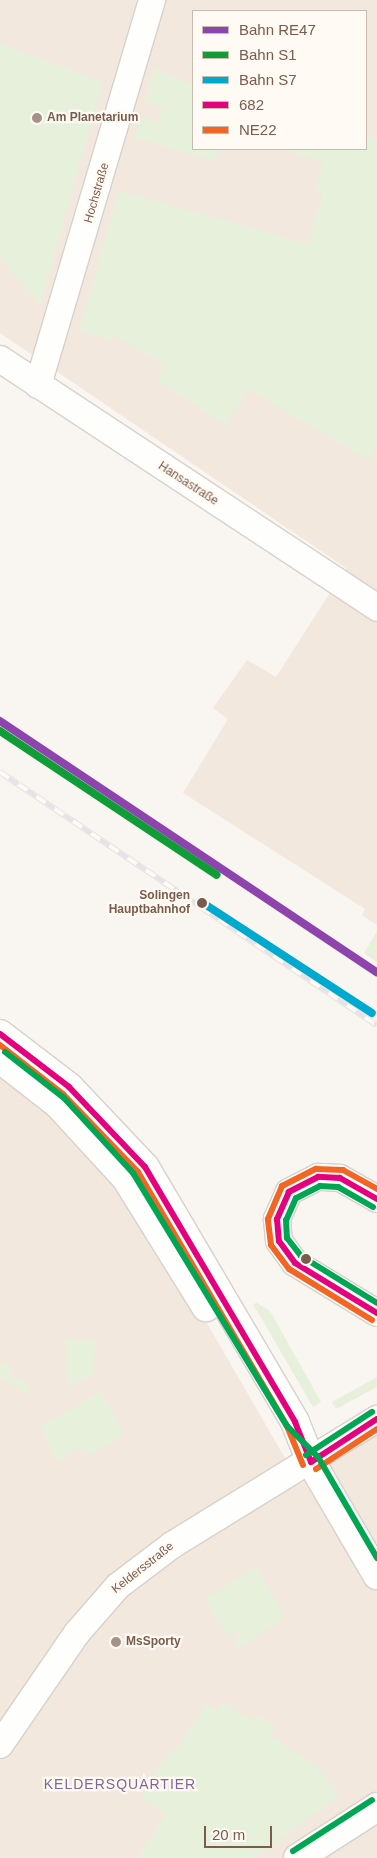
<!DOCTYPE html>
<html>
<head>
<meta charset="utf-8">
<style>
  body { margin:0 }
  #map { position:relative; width:377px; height:1858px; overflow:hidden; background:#f9f5f0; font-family:Helvetica,sans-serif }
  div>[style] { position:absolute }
  .residential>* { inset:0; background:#f2e8de }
  .green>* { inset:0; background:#e7f0db }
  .roads { filter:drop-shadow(1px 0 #d7d1cb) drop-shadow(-1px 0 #d7d1cb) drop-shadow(0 1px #d7d1cb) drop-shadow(0 -1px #d7d1cb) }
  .street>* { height:26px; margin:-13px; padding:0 13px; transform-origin:13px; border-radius:13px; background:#fefefd }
  .secondary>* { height:28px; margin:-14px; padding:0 14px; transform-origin:14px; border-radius:14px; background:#fefefd }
  .rail>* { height:5.5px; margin-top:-2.75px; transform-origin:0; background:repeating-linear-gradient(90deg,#fffaf3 0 11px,#e6e3e7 0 22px); box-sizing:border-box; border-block:1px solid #e6e3e7 }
  .bus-1>* { height:6px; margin:-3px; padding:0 3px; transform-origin:3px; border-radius:3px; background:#e5007d }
  .bus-2>* { height:6px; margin:-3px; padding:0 3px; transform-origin:3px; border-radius:3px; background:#f26522 }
  .bus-3>* { height:6px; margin:-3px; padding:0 3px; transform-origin:3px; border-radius:3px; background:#00a651 }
  .rail-1>* { height:8px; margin:-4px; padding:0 4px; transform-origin:4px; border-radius:4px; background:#8e44ad }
  .rail-2>* { height:8px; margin:-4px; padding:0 4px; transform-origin:4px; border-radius:4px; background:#109c37 }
  .rail-3>* { height:8px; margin:-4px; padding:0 4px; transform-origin:4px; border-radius:4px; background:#00a9ce }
  .dots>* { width:14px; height:14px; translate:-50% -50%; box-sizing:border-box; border:2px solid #fffaf3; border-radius:50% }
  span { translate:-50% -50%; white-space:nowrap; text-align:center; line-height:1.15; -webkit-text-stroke:4.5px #fffaf3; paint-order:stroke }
  .poi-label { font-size:12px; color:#7a5c4d; font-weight:700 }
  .left { translate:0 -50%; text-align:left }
  .street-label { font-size:12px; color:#7a5c4d }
  .stop-label { font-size:12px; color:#7a5c4d; font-weight:700 }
  .right { translate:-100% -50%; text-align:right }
  .neighbourhood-label { font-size:14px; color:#846695; letter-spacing:1px }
  .legend { position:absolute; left:192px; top:10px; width:175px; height:140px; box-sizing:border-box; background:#fffaf3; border:1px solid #cabbb1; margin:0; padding:6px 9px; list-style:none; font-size:15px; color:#7a5c4d }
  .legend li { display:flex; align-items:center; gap:10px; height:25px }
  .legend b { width:25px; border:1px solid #cabbb1 }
  .scale { position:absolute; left:204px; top:1826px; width:68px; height:22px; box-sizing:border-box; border:2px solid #7a5c4d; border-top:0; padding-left:6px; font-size:15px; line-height:18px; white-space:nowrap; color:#7a5c4d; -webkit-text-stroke:4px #fffaf3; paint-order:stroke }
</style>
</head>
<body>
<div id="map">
  <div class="residential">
    <div style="clip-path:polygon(evenodd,0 0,377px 0,377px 925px,362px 915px,365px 909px,183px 793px,228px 719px,213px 708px,247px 660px,276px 677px,346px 568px,0 333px,0 0,193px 11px,366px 11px,366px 149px,193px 149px,193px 11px)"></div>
    <div style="clip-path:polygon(0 1070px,48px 1108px,138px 1204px,300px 1484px,377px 1435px,377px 1858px,0 1858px)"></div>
  </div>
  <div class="green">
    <div style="clip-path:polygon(0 44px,103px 82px,40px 305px,0 258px)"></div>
    <div style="clip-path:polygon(154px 68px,193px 85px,193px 149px,220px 149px,216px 161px,134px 138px,141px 117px,158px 122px,162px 107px,145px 101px)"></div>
    <div style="clip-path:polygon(366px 134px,377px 142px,377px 445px,369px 460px,248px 389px,226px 425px,156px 380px,166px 366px,115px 335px,112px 340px,79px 331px,119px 191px,308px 244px,323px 193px,315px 190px,323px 161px,278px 149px,366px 149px)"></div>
    <div style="clip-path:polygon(377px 931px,377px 962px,364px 953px)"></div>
    <div style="clip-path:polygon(141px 1216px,163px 1249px,154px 1255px,134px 1220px)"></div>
    <div style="clip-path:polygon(257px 1303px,270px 1311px,321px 1402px,313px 1407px,253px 1304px)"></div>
    <div style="clip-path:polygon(95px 1339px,94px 1374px,67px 1387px,66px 1340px)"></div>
    <div style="clip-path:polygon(6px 1361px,13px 1378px,29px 1384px,28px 1396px,0 1377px,0 1364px)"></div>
    <div style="clip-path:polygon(377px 1377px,377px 1387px,336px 1409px,332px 1402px)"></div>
    <div style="clip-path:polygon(101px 1392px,125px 1435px,87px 1455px,82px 1447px,56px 1462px,41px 1426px)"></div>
    <div style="clip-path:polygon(256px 1567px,285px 1618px,238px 1649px,235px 1644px,238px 1633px,236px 1630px,228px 1636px,205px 1599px)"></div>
    <div style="clip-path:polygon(224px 1701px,251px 1721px,257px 1714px,275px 1727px,270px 1735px,319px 1768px,339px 1795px,256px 1858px,137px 1858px,166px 1815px,139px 1795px,170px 1752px,175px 1752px,206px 1703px,217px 1711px)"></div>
  </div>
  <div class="roads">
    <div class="street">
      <div style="left:0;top:359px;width:452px;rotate:33.4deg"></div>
      <div style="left:38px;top:385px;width:402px;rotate:-73.5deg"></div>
      <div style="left:377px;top:1199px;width:43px;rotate:-150.4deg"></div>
      <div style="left:340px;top:1178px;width:22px;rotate:-177deg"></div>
      <div style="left:318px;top:1177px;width:33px;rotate:153deg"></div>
      <div style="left:289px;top:1192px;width:30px;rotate:114deg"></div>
      <div style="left:277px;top:1219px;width:22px;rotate:85deg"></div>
      <div style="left:279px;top:1241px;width:27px;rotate:54deg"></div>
      <div style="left:295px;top:1263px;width:96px;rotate:31.4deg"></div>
      <div style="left:0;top:1745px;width:136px;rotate:-55.5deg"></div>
      <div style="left:77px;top:1633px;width:62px;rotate:-48.9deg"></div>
      <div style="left:118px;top:1586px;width:68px;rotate:-37.2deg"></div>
      <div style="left:172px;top:1545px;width:241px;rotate:-31.6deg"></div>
    </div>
    <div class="secondary">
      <div style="left:0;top:1034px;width:87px;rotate:37.5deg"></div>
      <div style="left:69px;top:1087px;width:110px;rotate:46.5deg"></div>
      <div style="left:145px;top:1167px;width:296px;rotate:59.5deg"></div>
      <div style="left:295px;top:1422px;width:43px;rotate:68.2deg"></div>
      <div style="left:311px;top:1462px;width:131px;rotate:59.7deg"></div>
      <div style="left:0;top:1059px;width:73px;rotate:37.8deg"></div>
      <div style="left:58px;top:1104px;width:100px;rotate:47.4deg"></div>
      <div style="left:126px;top:1178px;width:152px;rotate:58.2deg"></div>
      <div style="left:298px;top:1858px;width:94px;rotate:-32.8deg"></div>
    </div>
  </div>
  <div class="rail">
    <div style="left:0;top:772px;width:454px;rotate:33.9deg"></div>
  </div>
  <div class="bus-1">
    <div style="left:0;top:1034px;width:87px;rotate:37.5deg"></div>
    <div style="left:69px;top:1087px;width:110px;rotate:46.5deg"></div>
    <div style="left:145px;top:1167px;width:296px;rotate:59.5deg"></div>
    <div style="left:295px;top:1422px;width:43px;rotate:68.2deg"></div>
    <div style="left:377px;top:1199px;width:43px;rotate:-150.4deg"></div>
    <div style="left:340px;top:1178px;width:22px;rotate:-177deg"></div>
    <div style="left:318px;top:1177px;width:33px;rotate:153deg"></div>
    <div style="left:289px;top:1192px;width:30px;rotate:114deg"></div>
    <div style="left:277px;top:1219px;width:22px;rotate:85deg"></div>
    <div style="left:279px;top:1241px;width:27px;rotate:54deg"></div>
    <div style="left:295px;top:1263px;width:96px;rotate:31.4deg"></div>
    <div style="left:311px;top:1462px;width:79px;rotate:-33.1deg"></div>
  </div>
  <div class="bus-2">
    <div style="left:0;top:1045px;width:80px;rotate:37.9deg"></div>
    <div style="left:63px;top:1094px;width:108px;rotate:46.1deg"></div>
    <div style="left:138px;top:1172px;width:294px;rotate:59.6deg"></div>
    <div style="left:287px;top:1426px;width:42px;rotate:67.7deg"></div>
    <div style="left:372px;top:1320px;width:97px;rotate:-148.4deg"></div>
    <div style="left:289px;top:1269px;width:30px;rotate:-127deg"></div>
    <div style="left:271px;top:1245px;width:26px;rotate:-97deg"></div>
    <div style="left:268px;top:1219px;width:36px;rotate:-67deg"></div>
    <div style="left:282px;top:1186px;width:38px;rotate:-27deg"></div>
    <div style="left:316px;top:1169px;width:27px;rotate:2deg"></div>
    <div style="left:343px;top:1170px;width:39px;rotate:29deg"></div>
    <div style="left:316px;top:1469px;width:73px;rotate:-33.3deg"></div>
  </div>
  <div class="bus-3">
    <div style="left:5px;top:1052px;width:75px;rotate:37.9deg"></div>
    <div style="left:64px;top:1098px;width:102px;rotate:47.4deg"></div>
    <div style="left:133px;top:1173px;width:296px;rotate:58.7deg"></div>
    <div style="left:287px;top:1426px;width:44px;rotate:45deg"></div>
    <div style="left:318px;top:1457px;width:117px;rotate:59.7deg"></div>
    <div style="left:373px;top:1207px;width:40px;rotate:-150.3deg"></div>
    <div style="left:338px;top:1187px;width:18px;rotate:-177deg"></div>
    <div style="left:320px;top:1186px;width:27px;rotate:153deg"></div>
    <div style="left:296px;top:1198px;width:24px;rotate:114deg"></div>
    <div style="left:286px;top:1220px;width:18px;rotate:87deg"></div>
    <div style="left:287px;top:1238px;width:23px;rotate:52deg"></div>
    <div style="left:301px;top:1256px;width:89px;rotate:31.7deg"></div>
    <div style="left:306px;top:1455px;width:79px;rotate:-33.1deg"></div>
    <div style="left:293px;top:1851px;width:94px;rotate:-32.8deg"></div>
  </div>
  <div class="rail-1">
    <div style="left:0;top:721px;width:453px;rotate:33.7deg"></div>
  </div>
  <div class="rail-2">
    <div style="left:0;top:731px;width:260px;rotate:33.6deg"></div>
  </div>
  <div class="rail-3">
    <div style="left:200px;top:901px;width:205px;rotate:33.1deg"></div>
  </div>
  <div class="dots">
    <div style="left:37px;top:118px;background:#a69286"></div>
    <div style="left:202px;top:903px;background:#7a5c4d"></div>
    <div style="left:306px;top:1259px;background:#7a5c4d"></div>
    <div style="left:116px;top:1642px;background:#a69286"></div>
  </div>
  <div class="poi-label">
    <span class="left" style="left:47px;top:118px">Am Planetarium</span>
    <span class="left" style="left:126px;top:1642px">MsSporty</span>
  </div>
  <div class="street-label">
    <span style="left:97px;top:193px;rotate:-74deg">Hochstraße</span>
    <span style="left:188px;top:484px;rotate:33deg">Hansastraße</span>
    <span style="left:143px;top:1568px;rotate:-38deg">Keldersstraße</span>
  </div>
  <div class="stop-label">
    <span class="right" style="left:190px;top:903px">Solingen<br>Hauptbahnhof</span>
  </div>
  <div class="neighbourhood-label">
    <span style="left:120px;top:1784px">KELDERSQUARTIER</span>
  </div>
  <ul class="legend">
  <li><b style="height:6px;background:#8e44ad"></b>Bahn RE47</li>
  <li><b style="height:6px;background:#109c37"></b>Bahn S1</li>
  <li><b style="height:6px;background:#00a9ce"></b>Bahn S7</li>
  <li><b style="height:6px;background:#e5007d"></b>682</li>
  <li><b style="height:6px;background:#f26522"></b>NE22</li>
  </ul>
  <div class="scale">20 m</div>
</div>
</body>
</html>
